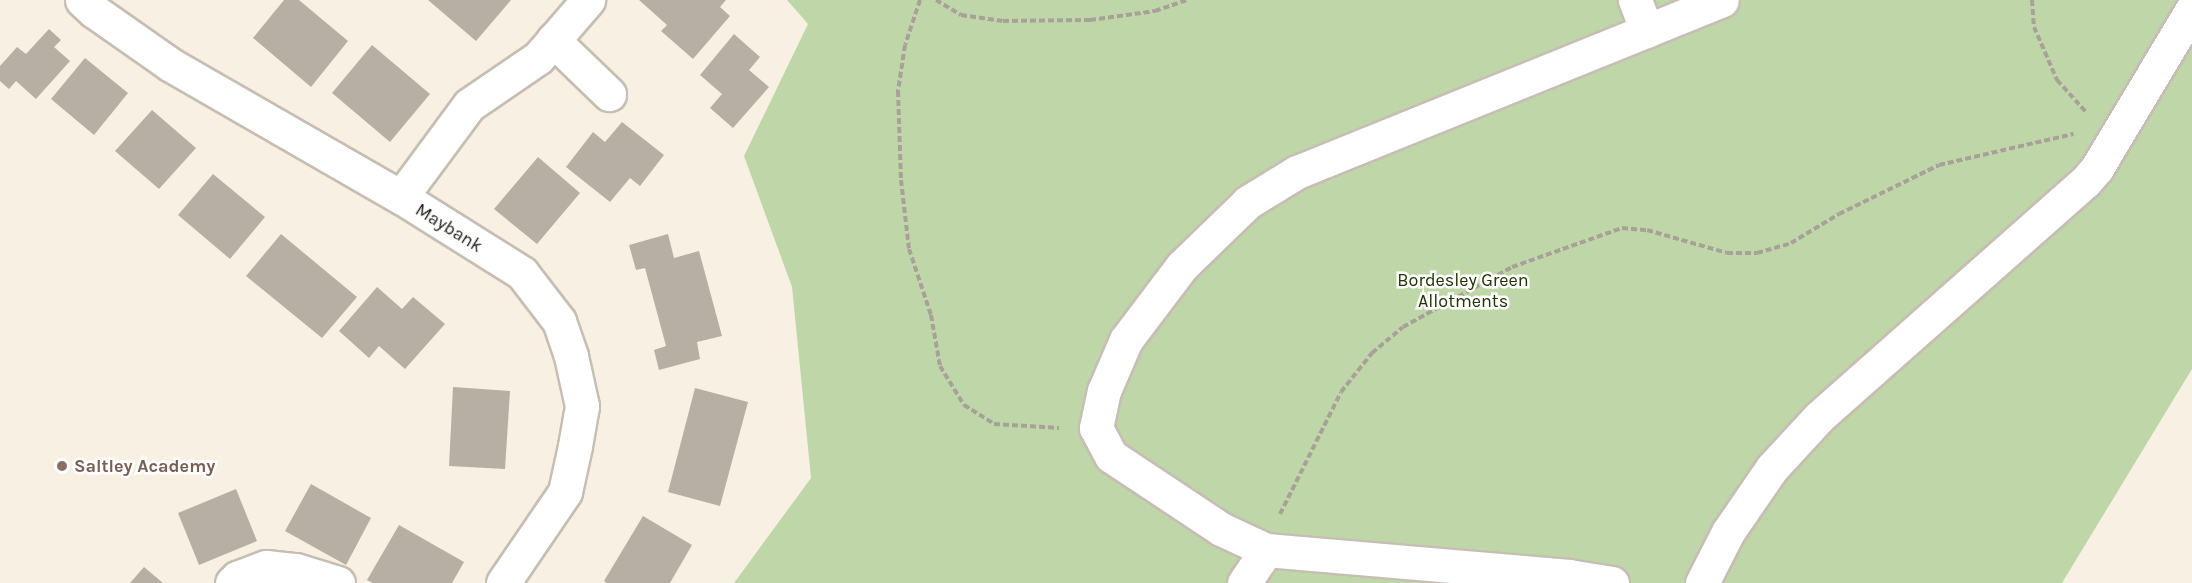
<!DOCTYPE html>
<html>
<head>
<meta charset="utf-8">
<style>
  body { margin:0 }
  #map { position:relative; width:2192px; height:583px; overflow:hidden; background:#f9f0e4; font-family:Karla,sans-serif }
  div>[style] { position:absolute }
  .green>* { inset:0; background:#bfd7a8 }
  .building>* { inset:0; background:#b8afa4 }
  .path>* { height:4px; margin-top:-2px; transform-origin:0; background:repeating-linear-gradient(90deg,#a7a198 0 6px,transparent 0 9px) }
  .roads { filter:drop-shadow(2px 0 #c7beb3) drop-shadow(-2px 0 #c7beb3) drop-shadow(0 2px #c7beb3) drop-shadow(0 -2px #c7beb3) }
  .minor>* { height:33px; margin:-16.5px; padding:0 16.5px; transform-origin:16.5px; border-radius:16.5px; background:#fff }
  .dots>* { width:16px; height:16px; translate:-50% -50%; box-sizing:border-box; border:3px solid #fff; border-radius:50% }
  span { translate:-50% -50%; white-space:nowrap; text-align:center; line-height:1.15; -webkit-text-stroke:5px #fff; paint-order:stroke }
  .street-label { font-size:18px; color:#1f1c18 }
  .park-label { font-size:18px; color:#203403 }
  .education-label { font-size:18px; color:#785e54; font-weight:700 }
  .left { translate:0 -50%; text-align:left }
</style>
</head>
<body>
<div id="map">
  <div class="green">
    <div style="clip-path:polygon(787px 0,2192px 0,2192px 369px,2062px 583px,734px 583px,811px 478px,792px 287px,744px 156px,808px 24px)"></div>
  </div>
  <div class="building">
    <div style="clip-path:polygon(284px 0,299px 0,348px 41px,311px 87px,253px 38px)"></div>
    <div style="clip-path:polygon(428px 0,511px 0,476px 41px)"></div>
    <div style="clip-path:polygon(639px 0,726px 0,720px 7px,730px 16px,693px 59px,661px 31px,667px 25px)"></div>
    <div style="clip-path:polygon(49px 29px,61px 40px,54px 47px,70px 61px,36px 99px,16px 81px,9px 89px,0 81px,0 66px,17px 47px,26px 54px)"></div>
    <div style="clip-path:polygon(734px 34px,760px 57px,749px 70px,769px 87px,733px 128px,710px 108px,722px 94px,700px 75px)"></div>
    <div style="clip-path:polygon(372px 45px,430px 94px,390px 142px,332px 93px)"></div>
    <div style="clip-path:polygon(85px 58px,128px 93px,94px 135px,51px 99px)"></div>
    <div style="clip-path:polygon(152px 110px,196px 148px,159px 189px,115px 151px)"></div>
    <div style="clip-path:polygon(622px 122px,664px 155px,640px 186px,630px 178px,610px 202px,566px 167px,593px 132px,605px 142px)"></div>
    <div style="clip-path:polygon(538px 157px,580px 193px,537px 244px,494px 209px)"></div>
    <div style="clip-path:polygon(213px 174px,265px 217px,230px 259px,178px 215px)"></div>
    <div style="clip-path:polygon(281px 234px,357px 297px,322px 338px,246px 276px)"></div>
    <div style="clip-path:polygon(668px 234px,674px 258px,699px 251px,722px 336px,697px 342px,700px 359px,659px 370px,654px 350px,666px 346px,645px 268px,636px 270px,629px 245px)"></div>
    <div style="clip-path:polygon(377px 287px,402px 309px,413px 297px,445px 324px,405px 369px,379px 346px,369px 358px,339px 331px)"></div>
    <div style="clip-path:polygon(453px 387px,510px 391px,505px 469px,449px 466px)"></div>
    <div style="clip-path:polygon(695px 388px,748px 402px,720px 506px,668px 492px)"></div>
    <div style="clip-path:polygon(311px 484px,371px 518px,346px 565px,285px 531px)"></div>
    <div style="clip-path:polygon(236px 489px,257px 541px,199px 565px,178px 513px)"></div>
    <div style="clip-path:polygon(643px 516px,692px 545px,670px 583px,607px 583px,604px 581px)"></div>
    <div style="clip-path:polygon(399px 525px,464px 562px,452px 583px,373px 583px,367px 580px)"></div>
    <div style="clip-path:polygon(144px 567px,163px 583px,130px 583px)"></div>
  </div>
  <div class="path">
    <div style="left:920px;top:0;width:47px;rotate:108.4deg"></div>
    <div style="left:905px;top:45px;width:47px;rotate:98.7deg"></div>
    <div style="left:898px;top:91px;width:89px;rotate:88.1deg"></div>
    <div style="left:901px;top:180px;width:69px;rotate:83.4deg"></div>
    <div style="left:909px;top:249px;width:70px;rotate:71.6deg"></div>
    <div style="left:931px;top:315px;width:52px;rotate:80deg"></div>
    <div style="left:940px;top:366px;width:46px;rotate:58.4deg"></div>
    <div style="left:964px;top:405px;width:36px;rotate:32deg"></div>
    <div style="left:994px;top:424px;width:65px;rotate:3.5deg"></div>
    <div style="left:936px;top:0;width:29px;rotate:31deg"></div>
    <div style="left:961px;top:15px;width:42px;rotate:8.1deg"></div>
    <div style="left:1003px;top:21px;width:87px;rotate:-0.7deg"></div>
    <div style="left:1090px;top:20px;width:66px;rotate:-7.9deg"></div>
    <div style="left:1155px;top:11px;width:34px;rotate:-19deg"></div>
    <div style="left:2032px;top:0;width:27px;rotate:86deg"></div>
    <div style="left:2034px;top:27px;width:58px;rotate:66.5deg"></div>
    <div style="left:2057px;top:80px;width:43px;rotate:47.8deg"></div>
    <div style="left:1280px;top:514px;width:136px;rotate:-63.4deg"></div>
    <div style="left:1341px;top:392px;width:50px;rotate:-51.5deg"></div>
    <div style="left:1372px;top:353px;width:40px;rotate:-40deg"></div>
    <div style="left:1403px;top:327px;width:124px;rotate:-28.8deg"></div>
    <div style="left:1512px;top:267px;width:117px;rotate:-19.5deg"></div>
    <div style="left:1622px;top:228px;width:25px;rotate:5deg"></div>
    <div style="left:1647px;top:230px;width:83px;rotate:16deg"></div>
    <div style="left:1727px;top:253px;width:30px"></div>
    <div style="left:1757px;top:253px;width:35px;rotate:-16deg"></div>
    <div style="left:1791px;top:243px;width:56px;rotate:-31.1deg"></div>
    <div style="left:1839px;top:214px;width:111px;rotate:-26.1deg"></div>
    <div style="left:1939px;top:165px;width:138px;rotate:-13deg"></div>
  </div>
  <div class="roads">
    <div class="minor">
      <div style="left:82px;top:0;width:16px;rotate:43deg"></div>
      <div style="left:94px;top:11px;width:94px;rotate:35deg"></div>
      <div style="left:171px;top:65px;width:265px;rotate:29.9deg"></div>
      <div style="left:401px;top:197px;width:143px;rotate:32.1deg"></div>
      <div style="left:522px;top:273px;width:61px;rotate:52.4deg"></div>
      <div style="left:559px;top:321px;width:37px;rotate:71deg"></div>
      <div style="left:571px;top:356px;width:51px;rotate:77.6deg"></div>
      <div style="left:582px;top:406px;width:41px;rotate:99.9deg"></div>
      <div style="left:575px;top:446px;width:47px;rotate:102.3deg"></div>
      <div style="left:565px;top:492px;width:110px;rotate:124.3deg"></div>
      <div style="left:1635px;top:0;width:33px;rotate:69deg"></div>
      <div style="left:553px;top:40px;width:78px;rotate:44deg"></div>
      <div style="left:401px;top:197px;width:114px;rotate:-53.5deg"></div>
      <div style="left:469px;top:105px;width:83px;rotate:-34.3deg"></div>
      <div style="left:538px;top:58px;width:77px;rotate:-49.2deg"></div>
      <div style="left:232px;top:583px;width:7px;rotate:-45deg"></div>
      <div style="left:237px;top:578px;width:31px;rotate:-21deg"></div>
      <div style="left:266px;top:567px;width:30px;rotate:6deg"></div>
      <div style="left:296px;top:570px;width:44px;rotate:17.2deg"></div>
      <div style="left:1244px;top:583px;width:40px;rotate:-56deg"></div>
      <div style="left:1612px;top:583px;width:44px;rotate:-170.8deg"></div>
      <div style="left:1569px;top:576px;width:304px;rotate:-175.1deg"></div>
      <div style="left:1266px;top:550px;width:50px;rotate:-155deg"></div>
      <div style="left:1221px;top:529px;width:132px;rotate:-146.4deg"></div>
      <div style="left:1111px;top:456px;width:32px;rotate:-118deg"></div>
      <div style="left:1096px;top:428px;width:38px;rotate:-78deg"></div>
      <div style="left:1104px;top:391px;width:56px;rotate:-66.7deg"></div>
      <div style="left:1126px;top:340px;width:93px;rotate:-52.9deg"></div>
      <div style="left:1182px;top:266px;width:92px;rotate:-44.1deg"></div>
      <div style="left:1248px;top:202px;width:57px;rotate:-31.5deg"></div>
      <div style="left:1297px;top:172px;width:458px;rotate:-22deg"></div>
      <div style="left:1702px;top:583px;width:57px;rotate:-63deg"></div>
      <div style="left:1728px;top:532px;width:78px;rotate:-55.5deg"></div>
      <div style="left:1772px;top:468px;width:69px;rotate:-47.3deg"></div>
      <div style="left:1819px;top:417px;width:355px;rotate:-41.5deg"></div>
      <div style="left:2085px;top:182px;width:18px;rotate:-49deg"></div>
      <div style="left:2097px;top:168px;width:185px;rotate:-59.1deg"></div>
    </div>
  </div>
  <div class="dots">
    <div style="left:62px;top:466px;background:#8d6e63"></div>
  </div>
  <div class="street-label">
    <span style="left:449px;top:228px;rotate:32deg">Maybank</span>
  </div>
  <div class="park-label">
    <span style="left:1463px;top:291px">Bordesley Green<br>Allotments</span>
  </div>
  <div class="education-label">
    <span class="left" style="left:74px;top:466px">Saltley Academy</span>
  </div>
</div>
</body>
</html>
